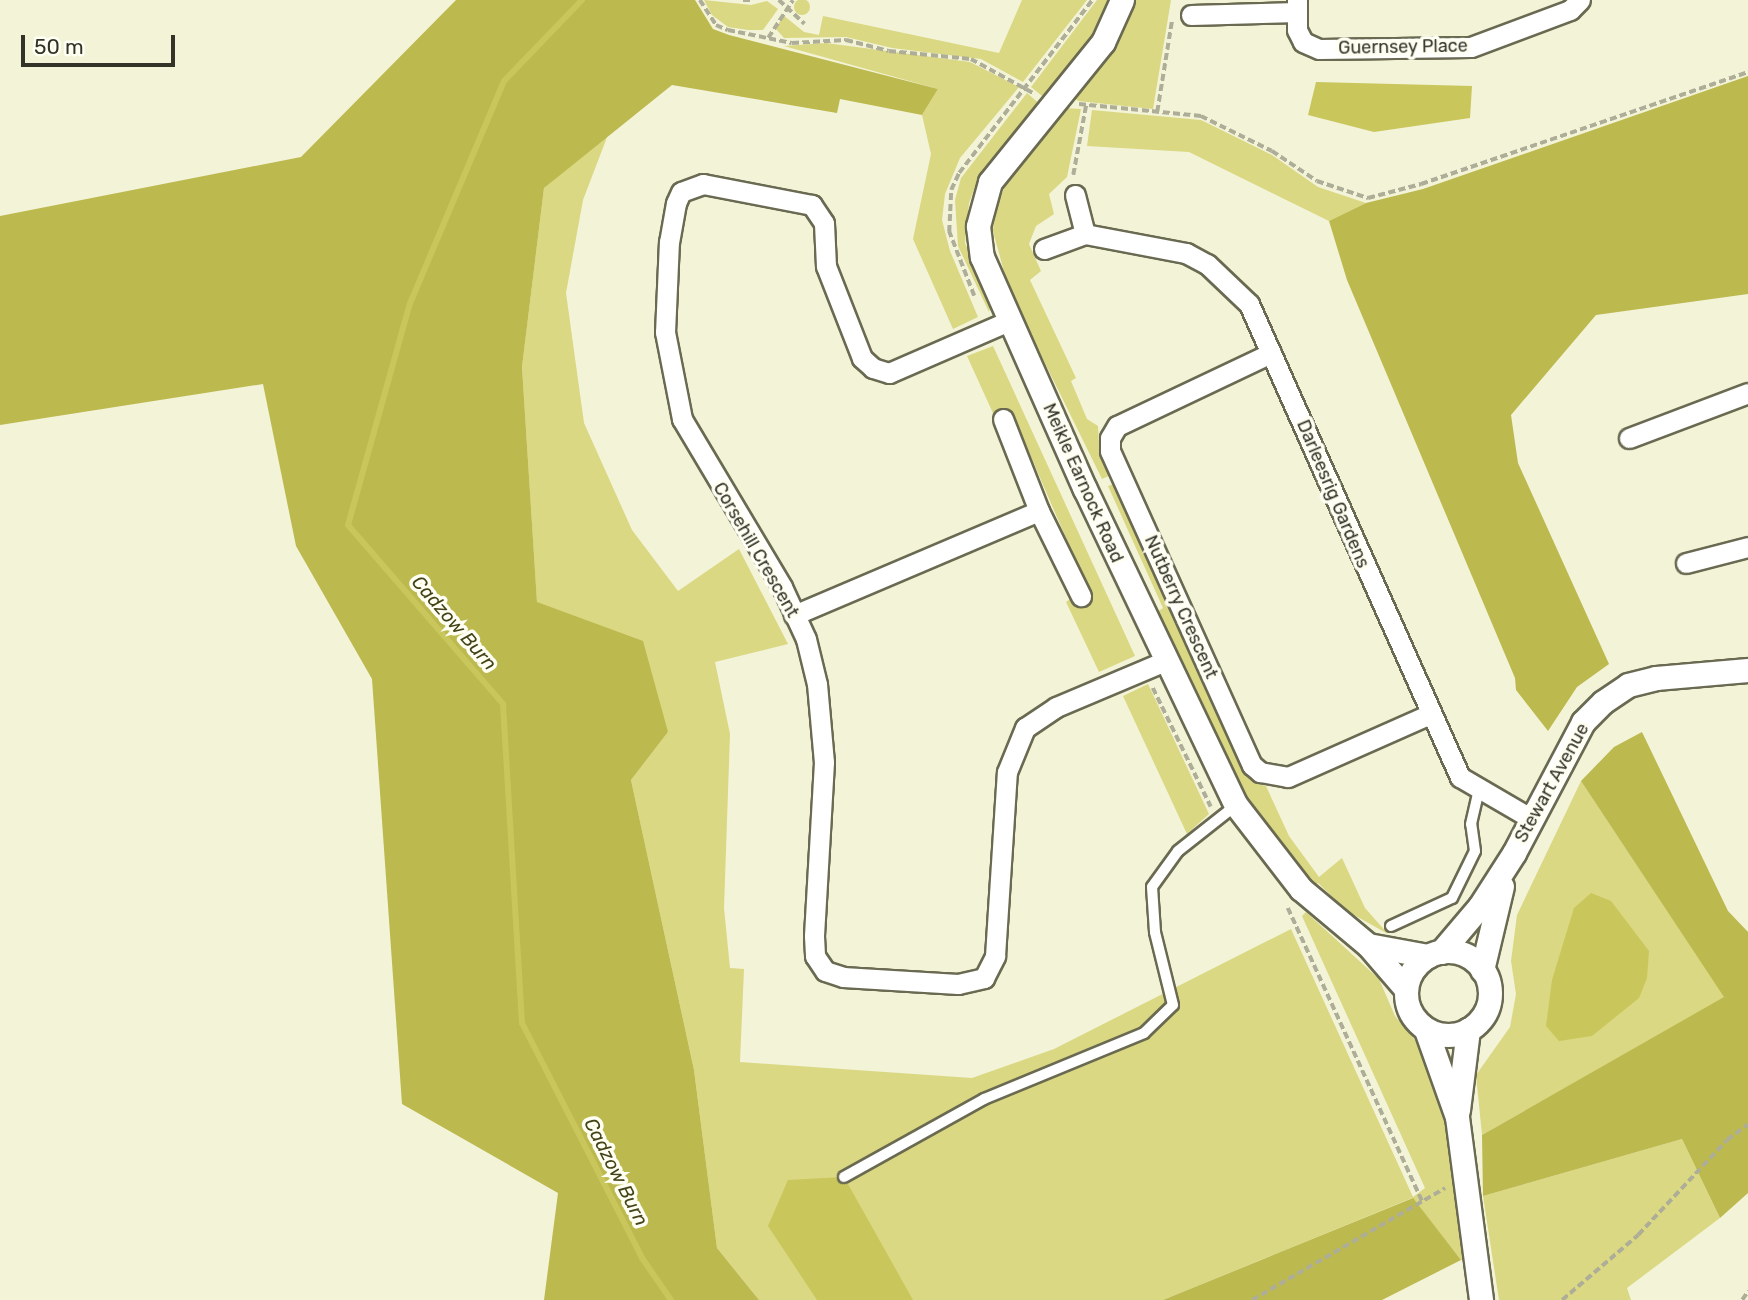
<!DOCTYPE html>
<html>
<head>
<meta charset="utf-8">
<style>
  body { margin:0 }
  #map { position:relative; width:1748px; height:1300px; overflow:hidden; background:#f3f3d8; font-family:Rubik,sans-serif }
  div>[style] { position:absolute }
  .green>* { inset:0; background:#dad882 }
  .round { border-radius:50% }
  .forest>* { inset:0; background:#bcb94e }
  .water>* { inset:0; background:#c9c65c }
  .stream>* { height:6px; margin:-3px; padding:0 3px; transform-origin:3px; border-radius:3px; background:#c9c65c }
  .path>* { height:3.5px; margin-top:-1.75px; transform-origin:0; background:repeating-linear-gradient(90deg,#adad98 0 7px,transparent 0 10.5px) }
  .roads { filter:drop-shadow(2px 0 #6a6a52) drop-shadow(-2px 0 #6a6a52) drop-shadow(0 2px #6a6a52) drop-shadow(0 -2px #6a6a52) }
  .service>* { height:10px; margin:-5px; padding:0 5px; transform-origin:5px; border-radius:5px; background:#fff }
  .minor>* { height:19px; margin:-9.5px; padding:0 9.5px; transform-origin:9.5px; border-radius:9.5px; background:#fff }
  .tertiary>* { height:23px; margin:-11.5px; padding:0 11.5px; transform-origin:11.5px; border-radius:11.5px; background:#fff }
  .tertiary>.ring { margin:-11.5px; padding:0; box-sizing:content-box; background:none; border:23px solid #fff; border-radius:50% }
  span { translate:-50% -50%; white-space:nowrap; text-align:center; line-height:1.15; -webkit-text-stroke:7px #fffff4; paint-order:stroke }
  .street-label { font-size:18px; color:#333328 }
  .water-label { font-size:19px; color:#444317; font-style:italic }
  .scale { position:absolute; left:21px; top:35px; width:154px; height:32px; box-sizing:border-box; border:4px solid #333328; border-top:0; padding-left:9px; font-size:21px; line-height:24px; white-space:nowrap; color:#333328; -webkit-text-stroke:5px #fffff4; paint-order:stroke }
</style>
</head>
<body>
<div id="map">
  <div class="green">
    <div class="round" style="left:794px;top:-1px;width:16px;height:16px"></div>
    <div style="clip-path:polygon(704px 0,751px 5px,767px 1px,778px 9px,763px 30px,748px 30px,728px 27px,712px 15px)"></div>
    <div style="clip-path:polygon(1022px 0,1087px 0,1023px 82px,981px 59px,892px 48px,846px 37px,784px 38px,776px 29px,783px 15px,804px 32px,819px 35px,823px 16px,999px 53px)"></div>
    <div style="clip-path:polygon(1097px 0,1110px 0,1090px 42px,1048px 97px,1042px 96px,1031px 87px)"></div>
    <div style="clip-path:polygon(1135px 0,1171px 0,1153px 109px,1078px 101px,1075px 98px,1119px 39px)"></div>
    <div style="clip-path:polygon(826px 43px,970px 62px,1019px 87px,960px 158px,945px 194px,942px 220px,950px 251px,978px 317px,953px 329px,913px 239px,931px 154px,922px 115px,938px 89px,784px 46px)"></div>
    <div style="clip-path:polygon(1027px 93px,1041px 105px,975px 187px,969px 203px,965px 243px,991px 304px,989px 312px,958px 246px,955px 200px,961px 178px)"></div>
    <div style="clip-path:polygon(1063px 108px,1081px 109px,1067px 177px,1049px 194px,1054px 214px,1036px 226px,1029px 244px,1041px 271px,1030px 280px,1076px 378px,1071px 381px,1087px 419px,1098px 426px,1099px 443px,1113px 474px,1102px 479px,1009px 290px,993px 231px,994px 212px,1009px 177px)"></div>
    <div style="clip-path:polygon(1092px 110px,1201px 120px,1272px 155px,1318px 187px,1366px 203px,1329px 221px,1189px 152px,1087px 146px)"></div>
    <div style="clip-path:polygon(609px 132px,583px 200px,566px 293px,584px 423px,632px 530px,678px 591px,739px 549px,788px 644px,715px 662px,730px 734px,724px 908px,730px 968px,744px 969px,740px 1062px,972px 1078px,1054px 1049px,1291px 929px,1413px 1197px,1425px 1188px,1302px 916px,1306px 912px,1379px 979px,1395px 1016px,1419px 1045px,1442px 1094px,1466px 1258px,1461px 1260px,1412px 1198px,1163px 1300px,759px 1300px,717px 1248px,694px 1070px,631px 780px,668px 732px,537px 603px,522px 367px,544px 188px)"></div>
    <div style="clip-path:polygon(993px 346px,1135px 656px,1099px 672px,1066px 602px,1074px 596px,1080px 605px,1092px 600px,1075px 559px,1013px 415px,997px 422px,967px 356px)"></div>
    <div style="clip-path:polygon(1117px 483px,1254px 783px,1266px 786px,1289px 836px,1319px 877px,1342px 858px,1365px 908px,1388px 934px,1347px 911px,1318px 883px,1313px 886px,1231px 774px,1157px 612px,1163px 608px,1108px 486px)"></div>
    <div style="clip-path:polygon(1148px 684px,1209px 814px,1187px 834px,1123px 696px)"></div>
    <div style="clip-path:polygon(1581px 781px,1725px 997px,1482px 1135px,1476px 1075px,1510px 1027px,1516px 994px,1511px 961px,1517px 915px)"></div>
    <div style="clip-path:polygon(1682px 1139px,1720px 1218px,1627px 1288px,1631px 1300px,1499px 1300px,1483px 1196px)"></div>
  </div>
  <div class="forest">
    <div style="clip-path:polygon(456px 0,695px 0,713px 29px,729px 35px,938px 89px,922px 115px,840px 99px,837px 113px,672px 85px,544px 188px,522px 367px,537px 602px,643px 641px,668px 732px,631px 780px,694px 1070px,717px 1248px,759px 1300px,544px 1300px,558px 1193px,402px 1104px,372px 679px,296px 546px,263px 384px,0 425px,0 216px,301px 157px)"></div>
    <div style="clip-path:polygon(1748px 76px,1748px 294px,1596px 315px,1511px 415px,1518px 463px,1609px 664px,1577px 687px,1548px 731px,1516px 690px,1515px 678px,1347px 280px,1329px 221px,1366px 203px,1423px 189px)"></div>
    <div style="clip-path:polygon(1642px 732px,1728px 911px,1748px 932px,1748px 1193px,1720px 1218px,1682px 1139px,1483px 1196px,1482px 1135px,1724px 997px,1581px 781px,1614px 747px)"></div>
    <div style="clip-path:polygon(1413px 1198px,1461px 1260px,1382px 1300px,1163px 1300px)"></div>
  </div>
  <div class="water">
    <div style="clip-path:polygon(1316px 82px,1472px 86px,1470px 118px,1374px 132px,1308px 115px)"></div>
    <div style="clip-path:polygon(1591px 893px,1611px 901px,1649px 951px,1647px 978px,1639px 998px,1592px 1036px,1559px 1041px,1546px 1026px,1552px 980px,1574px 908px)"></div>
    <div style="clip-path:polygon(844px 1177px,913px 1300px,817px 1300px,768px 1226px,788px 1180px)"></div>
  </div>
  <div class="stream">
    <div style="left:582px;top:0;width:112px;rotate:133.9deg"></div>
    <div style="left:504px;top:81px;width:241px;rotate:112.9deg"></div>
    <div style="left:410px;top:303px;width:230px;rotate:105.6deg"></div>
    <div style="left:348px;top:525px;width:237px;rotate:49.1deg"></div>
    <div style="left:503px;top:704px;width:320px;rotate:86.6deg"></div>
    <div style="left:522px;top:1023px;width:264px;rotate:62.9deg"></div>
    <div style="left:642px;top:1258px;width:51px;rotate:55.4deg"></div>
  </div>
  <div class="path">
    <div style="left:700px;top:0;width:30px;rotate:57deg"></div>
    <div style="left:716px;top:25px;width:13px;rotate:23deg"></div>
    <div style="left:728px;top:30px;width:65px;rotate:11.5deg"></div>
    <div style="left:792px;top:43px;width:54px;rotate:-3.2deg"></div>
    <div style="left:846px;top:40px;width:44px;rotate:14.3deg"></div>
    <div style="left:889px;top:51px;width:82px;rotate:5.6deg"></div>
    <div style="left:971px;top:59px;width:73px;rotate:28.7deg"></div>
    <div style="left:743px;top:0;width:8px"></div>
    <div style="left:779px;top:0;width:35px;rotate:43deg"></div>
    <div style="left:768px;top:38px;width:45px;rotate:-56.7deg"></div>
    <div style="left:1079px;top:104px;width:123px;rotate:5.6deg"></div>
    <div style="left:1201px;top:116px;width:79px;rotate:26.2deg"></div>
    <div style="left:1272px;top:151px;width:54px;rotate:33.7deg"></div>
    <div style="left:1317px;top:181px;width:54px;rotate:18.4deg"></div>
    <div style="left:1368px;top:198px;width:55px;rotate:-14.8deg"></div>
    <div style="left:1421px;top:184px;width:346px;rotate:-18.9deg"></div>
    <div style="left:1157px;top:112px;width:94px;rotate:-80.8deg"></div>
    <div style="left:1073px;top:175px;width:71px;rotate:-79.5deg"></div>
    <div style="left:974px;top:296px;width:69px;rotate:-111.3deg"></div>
    <div style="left:949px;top:232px;width:42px;rotate:-87.3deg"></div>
    <div style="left:951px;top:190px;width:19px;rotate:-65deg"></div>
    <div style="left:959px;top:173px;width:218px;rotate:-52.4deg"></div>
    <div style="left:1153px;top:688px;width:132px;rotate:64deg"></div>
    <div style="left:1288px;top:908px;width:322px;rotate:65.4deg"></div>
    <div style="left:1252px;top:1300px;width:223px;rotate:-30.1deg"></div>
    <div style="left:1562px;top:1300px;width:100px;rotate:-40.5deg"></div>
    <div style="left:1638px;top:1235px;width:130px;rotate:-46.9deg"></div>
    <div style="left:1727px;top:1140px;width:26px;rotate:-37deg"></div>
    <div style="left:1742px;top:1300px;width:11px;rotate:-56deg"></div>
  </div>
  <div class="roads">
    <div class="service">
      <div style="left:1391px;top:926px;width:67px;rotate:-24.7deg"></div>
      <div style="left:1452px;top:898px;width:52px;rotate:-63.9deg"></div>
      <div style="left:1475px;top:851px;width:27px;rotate:-98deg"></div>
      <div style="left:1471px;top:824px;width:35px;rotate:-77deg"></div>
      <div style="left:844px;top:1177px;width:160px;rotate:-29.1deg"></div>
      <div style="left:984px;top:1099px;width:173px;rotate:-22.4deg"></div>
      <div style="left:1144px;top:1033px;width:40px;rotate:-44deg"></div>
      <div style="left:1173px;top:1005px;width:75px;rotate:-103.9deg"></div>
      <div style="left:1155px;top:932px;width:45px;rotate:-93.8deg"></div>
      <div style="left:1152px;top:887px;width:44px;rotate:-54.2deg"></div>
      <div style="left:1178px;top:851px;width:73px;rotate:-38.3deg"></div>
    </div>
    <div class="minor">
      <div style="left:1297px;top:0;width:30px;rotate:90deg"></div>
      <div style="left:1297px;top:30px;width:13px;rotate:63deg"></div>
      <div style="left:1303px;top:42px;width:17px;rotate:24deg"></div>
      <div style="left:1319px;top:49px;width:152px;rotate:-0.8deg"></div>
      <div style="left:1471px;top:47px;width:106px;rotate:-20.5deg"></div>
      <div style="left:1570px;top:10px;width:14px;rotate:-45deg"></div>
      <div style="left:1191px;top:15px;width:106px;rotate:-1.6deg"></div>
      <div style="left:1075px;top:195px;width:40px;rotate:75.6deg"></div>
      <div style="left:1044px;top:249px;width:44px;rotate:-20.1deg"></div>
      <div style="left:1085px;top:234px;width:103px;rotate:10.7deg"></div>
      <div style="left:1186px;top:253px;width:24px;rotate:28deg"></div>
      <div style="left:1207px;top:264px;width:58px;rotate:43.6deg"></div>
      <div style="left:1249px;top:304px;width:518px;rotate:65.96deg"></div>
      <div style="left:1460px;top:777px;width:83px;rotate:30.3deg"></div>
      <div style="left:1011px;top:320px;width:133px;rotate:156.5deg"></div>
      <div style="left:889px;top:373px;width:17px;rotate:-163deg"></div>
      <div style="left:873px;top:368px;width:15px;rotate:-138deg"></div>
      <div style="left:862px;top:358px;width:99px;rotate:-111.4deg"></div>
      <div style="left:826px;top:266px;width:43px;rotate:-92.7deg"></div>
      <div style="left:824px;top:223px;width:22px;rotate:-124deg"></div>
      <div style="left:812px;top:205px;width:111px;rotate:-169.1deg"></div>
      <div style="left:703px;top:184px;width:23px;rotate:160deg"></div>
      <div style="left:681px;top:192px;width:12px;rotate:114deg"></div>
      <div style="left:676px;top:203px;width:39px;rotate:100deg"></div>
      <div style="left:669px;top:241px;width:91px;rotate:92.5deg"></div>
      <div style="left:665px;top:332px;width:89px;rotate:78.9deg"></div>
      <div style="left:682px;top:419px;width:196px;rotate:59.2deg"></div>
      <div style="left:782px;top:587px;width:57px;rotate:65.2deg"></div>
      <div style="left:806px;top:639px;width:46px;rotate:76.3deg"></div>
      <div style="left:817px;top:684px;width:78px;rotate:84.9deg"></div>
      <div style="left:824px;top:762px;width:174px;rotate:93.3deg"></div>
      <div style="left:814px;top:936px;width:20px;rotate:87deg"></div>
      <div style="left:815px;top:956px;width:18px;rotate:56deg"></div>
      <div style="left:825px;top:971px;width:19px;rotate:18deg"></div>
      <div style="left:843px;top:977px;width:115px;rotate:3.5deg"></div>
      <div style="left:958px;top:984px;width:27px;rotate:-13deg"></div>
      <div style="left:984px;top:978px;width:25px;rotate:-63deg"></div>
      <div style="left:995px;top:956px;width:184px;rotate:-86.3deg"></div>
      <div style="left:1007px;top:772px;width:48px;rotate:-67.8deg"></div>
      <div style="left:1025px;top:728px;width:37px;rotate:-34deg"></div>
      <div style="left:1056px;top:707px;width:118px;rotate:-22.9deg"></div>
      <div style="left:1271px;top:353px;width:170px;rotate:154.6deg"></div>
      <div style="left:1117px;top:426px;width:14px;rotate:120deg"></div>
      <div style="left:1110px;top:438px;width:13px;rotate:90deg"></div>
      <div style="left:1110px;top:451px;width:345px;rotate:65.7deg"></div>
      <div style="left:1252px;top:765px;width:11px;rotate:41deg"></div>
      <div style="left:1260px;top:772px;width:28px;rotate:10deg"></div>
      <div style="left:1288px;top:777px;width:155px;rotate:-23.9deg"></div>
      <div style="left:1003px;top:419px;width:99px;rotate:68.6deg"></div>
      <div style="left:1039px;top:511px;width:95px;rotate:63.7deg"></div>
      <div style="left:1629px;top:438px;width:127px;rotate:-20.7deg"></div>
      <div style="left:1686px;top:563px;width:64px;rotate:-14.5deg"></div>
      <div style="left:794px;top:615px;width:266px;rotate:-23deg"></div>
    </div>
    <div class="tertiary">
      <div style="left:1122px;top:0;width:46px;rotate:114.3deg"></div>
      <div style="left:1103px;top:42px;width:180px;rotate:128.9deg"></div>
      <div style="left:990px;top:182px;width:46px;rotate:105.3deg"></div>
      <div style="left:978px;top:226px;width:31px;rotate:83deg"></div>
      <div style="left:982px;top:257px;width:254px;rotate:66.1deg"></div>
      <div style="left:1085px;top:489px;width:350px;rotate:64.5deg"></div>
      <div style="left:1236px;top:805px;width:106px;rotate:52.3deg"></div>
      <div style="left:1301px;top:889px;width:87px;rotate:39.9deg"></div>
      <div style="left:1368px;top:945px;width:58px;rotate:49.2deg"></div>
      <div style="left:1368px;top:945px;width:61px;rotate:10.4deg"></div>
      <div class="ring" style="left:1406px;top:951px;width:61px;height:61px"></div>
      <div style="left:1441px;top:952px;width:60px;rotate:-49.7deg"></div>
      <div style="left:1480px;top:906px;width:63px;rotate:-57.3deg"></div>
      <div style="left:1514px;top:853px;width:148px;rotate:-62.2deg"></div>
      <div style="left:1583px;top:722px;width:28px;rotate:-45deg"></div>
      <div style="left:1603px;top:702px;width:30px;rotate:-34deg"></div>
      <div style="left:1628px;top:685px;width:29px;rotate:-14deg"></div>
      <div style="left:1656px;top:678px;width:92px;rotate:-5deg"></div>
      <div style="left:1482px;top:970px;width:86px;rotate:-76.6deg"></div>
      <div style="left:1426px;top:1030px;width:92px;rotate:70.4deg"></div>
      <div style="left:1457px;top:1117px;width:185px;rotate:82.5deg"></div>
      <div style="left:1458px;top:1110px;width:81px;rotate:-82.9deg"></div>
    </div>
  </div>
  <div class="street-label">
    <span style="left:1403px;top:47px;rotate:-1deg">Guernsey Place</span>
    <span style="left:1083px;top:483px;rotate:66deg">Meikle Earnock Road</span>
    <span style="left:1333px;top:494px;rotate:67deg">Darleesrig Gardens</span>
    <span style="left:756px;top:550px;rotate:60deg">Corsehill Crescent</span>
    <span style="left:1181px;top:607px;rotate:66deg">Nutberry Crescent</span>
    <span style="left:1552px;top:783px;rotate:-61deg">Stewart Avenue</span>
  </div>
  <div class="water-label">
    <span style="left:454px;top:623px;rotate:49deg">Cadzow Burn</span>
    <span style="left:616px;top:1172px;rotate:63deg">Cadzow Burn</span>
  </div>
  <div class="scale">50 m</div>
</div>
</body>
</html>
